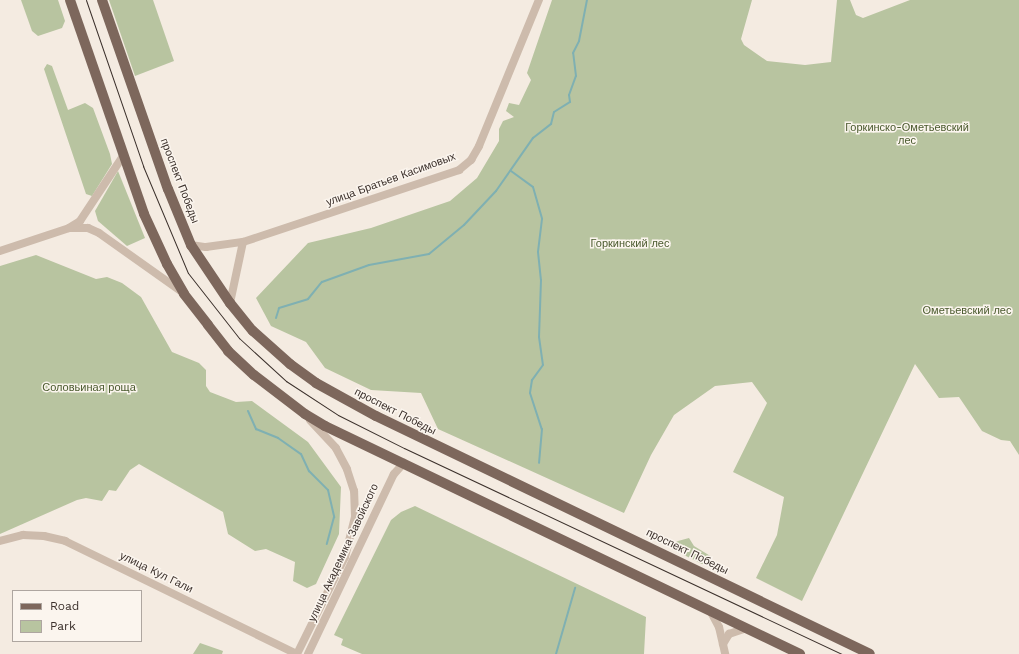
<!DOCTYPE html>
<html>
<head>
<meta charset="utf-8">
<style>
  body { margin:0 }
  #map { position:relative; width:1019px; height:654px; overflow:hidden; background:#f4ebe1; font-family:"Work Sans",sans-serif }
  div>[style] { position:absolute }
  .green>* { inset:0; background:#b8c4a0 }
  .stream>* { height:2px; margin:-1px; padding:0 1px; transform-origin:1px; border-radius:1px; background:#7fb0b2 }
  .minor>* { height:8px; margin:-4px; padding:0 4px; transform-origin:4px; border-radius:4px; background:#cdbbac }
  .major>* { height:10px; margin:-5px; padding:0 5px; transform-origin:5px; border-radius:5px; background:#7d675c }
  .tram>* { height:1px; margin:-0.5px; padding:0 0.5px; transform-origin:0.5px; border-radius:0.5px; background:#3b302b }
  span { translate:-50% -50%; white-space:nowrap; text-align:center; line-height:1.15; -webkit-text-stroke:3px #fbf5ee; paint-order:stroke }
  .park-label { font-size:11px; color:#4a5a2e }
  .street-label { font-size:11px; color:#3b302b }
  .legend { position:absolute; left:12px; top:590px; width:130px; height:52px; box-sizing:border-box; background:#fbf5ee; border:1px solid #aea6a0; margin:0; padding:5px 7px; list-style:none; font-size:12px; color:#3b302b }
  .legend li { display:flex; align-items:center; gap:8px; height:20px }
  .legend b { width:20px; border:1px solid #aea6a0 }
</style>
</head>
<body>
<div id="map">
  <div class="green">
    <div style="clip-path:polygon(21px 0,58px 0,65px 21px,62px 28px,38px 36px,32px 31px)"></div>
    <div style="clip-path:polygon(109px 0,153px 0,174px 61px,135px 76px)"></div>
    <div style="clip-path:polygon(552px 0,752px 0,741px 39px,744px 45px,767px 61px,805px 65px,831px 62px,837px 0,850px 0,856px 15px,863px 18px,910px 0,1019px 0,1019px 455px,1010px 441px,1001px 440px,982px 431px,959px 397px,939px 398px,915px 364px,802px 601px,756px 578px,777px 535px,784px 497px,733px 472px,767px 403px,752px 382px,715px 386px,674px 415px,651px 455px,624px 513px,438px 429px,421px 393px,371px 390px,325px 368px,306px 342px,271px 326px,256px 298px,308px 243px,371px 228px,450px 201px,477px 178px,499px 141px,499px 129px,503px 121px,514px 117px,506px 111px,509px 103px,519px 105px,531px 80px,527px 73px)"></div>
    <div style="clip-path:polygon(47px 64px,52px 66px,68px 110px,85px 103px,93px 108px,110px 154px,112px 164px,92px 196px,86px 194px,44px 69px)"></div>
    <div style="clip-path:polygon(118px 171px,145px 238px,127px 246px,98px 221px,95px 211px)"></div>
    <div style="clip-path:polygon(36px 255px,96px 279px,107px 277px,122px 283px,141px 297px,172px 352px,199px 363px,206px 370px,206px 386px,210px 392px,236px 402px,252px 401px,308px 442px,341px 487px,339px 534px,316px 584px,307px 588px,293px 581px,295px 562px,266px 549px,255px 551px,228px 534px,223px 512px,139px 464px,130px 470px,116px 491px,109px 490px,102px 501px,86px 498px,77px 500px,0 534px,0 266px)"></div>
    <div style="clip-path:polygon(415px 506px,646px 617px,644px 654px,362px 654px,341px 645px,343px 639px,334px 635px,391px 520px,401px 512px)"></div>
    <div style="clip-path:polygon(689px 538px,694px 546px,712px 557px,709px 563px,702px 564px,672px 549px,673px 544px,678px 541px)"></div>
    <div style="clip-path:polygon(200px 643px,223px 651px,222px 654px,193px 654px)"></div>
  </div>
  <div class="stream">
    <div style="left:511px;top:171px;width:27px;rotate:36deg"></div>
    <div style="left:533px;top:187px;width:33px;rotate:74deg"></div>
    <div style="left:542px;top:219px;width:33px;rotate:97deg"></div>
    <div style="left:538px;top:252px;width:28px;rotate:84deg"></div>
    <div style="left:541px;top:280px;width:57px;rotate:92deg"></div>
    <div style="left:539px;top:337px;width:28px;rotate:82deg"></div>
    <div style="left:543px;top:365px;width:19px;rotate:126deg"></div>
    <div style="left:532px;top:380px;width:13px;rotate:99deg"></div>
    <div style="left:530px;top:393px;width:38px;rotate:72deg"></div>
    <div style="left:542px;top:429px;width:34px;rotate:95deg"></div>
    <div style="left:276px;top:318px;width:10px;rotate:-73deg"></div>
    <div style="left:279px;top:308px;width:30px;rotate:-17deg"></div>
    <div style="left:308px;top:299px;width:22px;rotate:-51deg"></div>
    <div style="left:322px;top:282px;width:50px;rotate:-19.9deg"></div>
    <div style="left:369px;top:265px;width:61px;rotate:-10.4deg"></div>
    <div style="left:429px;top:254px;width:45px;rotate:-39.6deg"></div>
    <div style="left:464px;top:225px;width:47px;rotate:-46.7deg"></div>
    <div style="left:496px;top:191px;width:65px;rotate:-55.1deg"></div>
    <div style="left:533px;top:138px;width:23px;rotate:-38deg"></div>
    <div style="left:551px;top:124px;width:12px;rotate:-76deg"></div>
    <div style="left:554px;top:112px;width:19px;rotate:-32deg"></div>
    <div style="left:570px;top:102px;width:7px;rotate:-98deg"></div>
    <div style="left:569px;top:95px;width:20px;rotate:-70deg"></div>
    <div style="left:576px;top:76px;width:23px;rotate:-97deg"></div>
    <div style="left:573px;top:53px;width:13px;rotate:-63deg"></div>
    <div style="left:579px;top:41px;width:42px;rotate:-79deg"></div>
    <div style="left:248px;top:411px;width:20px;rotate:66deg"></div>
    <div style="left:256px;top:429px;width:24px;rotate:22deg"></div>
    <div style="left:278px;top:438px;width:28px;rotate:35deg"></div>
    <div style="left:301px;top:454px;width:19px;rotate:65deg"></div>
    <div style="left:309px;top:471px;width:27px;rotate:45deg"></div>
    <div style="left:328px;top:490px;width:28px;rotate:77deg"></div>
    <div style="left:334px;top:517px;width:28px;rotate:105deg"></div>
    <div style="left:556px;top:654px;width:69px;rotate:-73.9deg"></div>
  </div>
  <div class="minor">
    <div style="left:70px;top:228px;width:18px"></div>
    <div style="left:88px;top:228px;width:12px;rotate:24deg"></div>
    <div style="left:99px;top:233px;width:102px;rotate:35.4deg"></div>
    <div style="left:191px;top:245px;width:15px;rotate:8deg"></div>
    <div style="left:206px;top:247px;width:37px;rotate:-8deg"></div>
    <div style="left:243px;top:242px;width:228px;rotate:-18.4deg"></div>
    <div style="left:459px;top:170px;width:16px;rotate:-40deg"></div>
    <div style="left:471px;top:160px;width:16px;rotate:-60deg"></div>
    <div style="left:479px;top:146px;width:158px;rotate:-67.7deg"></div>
    <div style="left:0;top:251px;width:73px;rotate:-18.4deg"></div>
    <div style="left:69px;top:228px;width:13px;rotate:-32deg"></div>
    <div style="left:80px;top:221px;width:78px;rotate:-56.5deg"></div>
    <div style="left:230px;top:303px;width:62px;rotate:-78deg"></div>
    <div style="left:0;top:541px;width:24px;rotate:-15deg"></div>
    <div style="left:23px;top:535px;width:21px;rotate:3deg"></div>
    <div style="left:44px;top:536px;width:22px;rotate:13deg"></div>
    <div style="left:65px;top:541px;width:258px;rotate:26deg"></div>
    <div style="left:711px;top:612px;width:17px;rotate:62deg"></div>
    <div style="left:719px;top:627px;width:28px;rotate:77deg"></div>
    <div style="left:723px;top:644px;width:12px;rotate:-59deg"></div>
    <div style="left:729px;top:634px;width:18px;rotate:-19deg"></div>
    <div style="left:297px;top:654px;width:108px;rotate:-63.7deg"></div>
    <div style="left:345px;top:557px;width:41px;rotate:-76deg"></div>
    <div style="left:355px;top:517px;width:26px;rotate:-92deg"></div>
    <div style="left:354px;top:491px;width:23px;rotate:-108deg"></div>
    <div style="left:347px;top:469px;width:24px;rotate:-118deg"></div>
    <div style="left:336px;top:448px;width:38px;rotate:-133deg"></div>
    <div style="left:308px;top:654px;width:199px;rotate:-64.5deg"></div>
    <div style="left:394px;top:474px;width:15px;rotate:-48deg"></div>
  </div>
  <div class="major">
    <div style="left:70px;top:0;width:226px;rotate:70.9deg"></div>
    <div style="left:144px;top:214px;width:55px;rotate:65.3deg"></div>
    <div style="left:167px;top:264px;width:34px;rotate:60deg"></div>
    <div style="left:184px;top:294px;width:39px;rotate:52deg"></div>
    <div style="left:208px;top:325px;width:33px;rotate:52deg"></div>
    <div style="left:228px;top:351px;width:35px;rotate:43deg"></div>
    <div style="left:254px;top:375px;width:64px;rotate:37.4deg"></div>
    <div style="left:305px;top:414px;width:23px;rotate:31deg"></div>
    <div style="left:325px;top:426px;width:527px;rotate:25.64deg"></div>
    <div style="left:102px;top:0;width:200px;rotate:70.8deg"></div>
    <div style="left:168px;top:189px;width:61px;rotate:67.7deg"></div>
    <div style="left:191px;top:245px;width:70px;rotate:56.1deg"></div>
    <div style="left:230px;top:303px;width:36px;rotate:51deg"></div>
    <div style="left:253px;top:331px;width:50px;rotate:41.7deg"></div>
    <div style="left:290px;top:364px;width:32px;rotate:36deg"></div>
    <div style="left:316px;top:383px;width:68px;rotate:28.8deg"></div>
    <div style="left:376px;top:416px;width:548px;rotate:25.72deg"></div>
  </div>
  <div class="tram">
    <div style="left:86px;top:0;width:176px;rotate:71deg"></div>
    <div style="left:143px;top:166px;width:116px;rotate:67.2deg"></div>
    <div style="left:188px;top:273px;width:83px;rotate:51.9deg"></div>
    <div style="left:239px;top:338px;width:64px;rotate:42.5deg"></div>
    <div style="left:286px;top:381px;width:62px;rotate:33.2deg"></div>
    <div style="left:338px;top:415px;width:74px;rotate:26.6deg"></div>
    <div style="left:404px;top:448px;width:484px;rotate:25.2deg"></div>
  </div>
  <div class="park-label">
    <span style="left:907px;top:135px">Горкинско-Ометьевский<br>лес</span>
    <span style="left:630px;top:244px">Горкинский лес</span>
    <span style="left:967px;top:311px">Ометьевский лес</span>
    <span style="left:89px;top:388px">Соловьиная роща</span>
  </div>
  <div class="street-label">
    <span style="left:391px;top:180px;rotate:-20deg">улица Братьев Касимовых</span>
    <span style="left:179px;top:181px;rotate:69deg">проспект Победы</span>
    <span style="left:395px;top:412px;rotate:27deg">проспект Победы</span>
    <span style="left:687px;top:552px;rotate:26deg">проспект Победы</span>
    <span style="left:344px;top:553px;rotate:-65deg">улица Академика Завойского</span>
    <span style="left:156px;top:573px;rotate:26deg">улица Кул Гали</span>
  </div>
  <ul class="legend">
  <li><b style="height:5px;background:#7d675c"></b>Road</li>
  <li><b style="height:11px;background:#b8c4a0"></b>Park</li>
  </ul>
</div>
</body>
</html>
